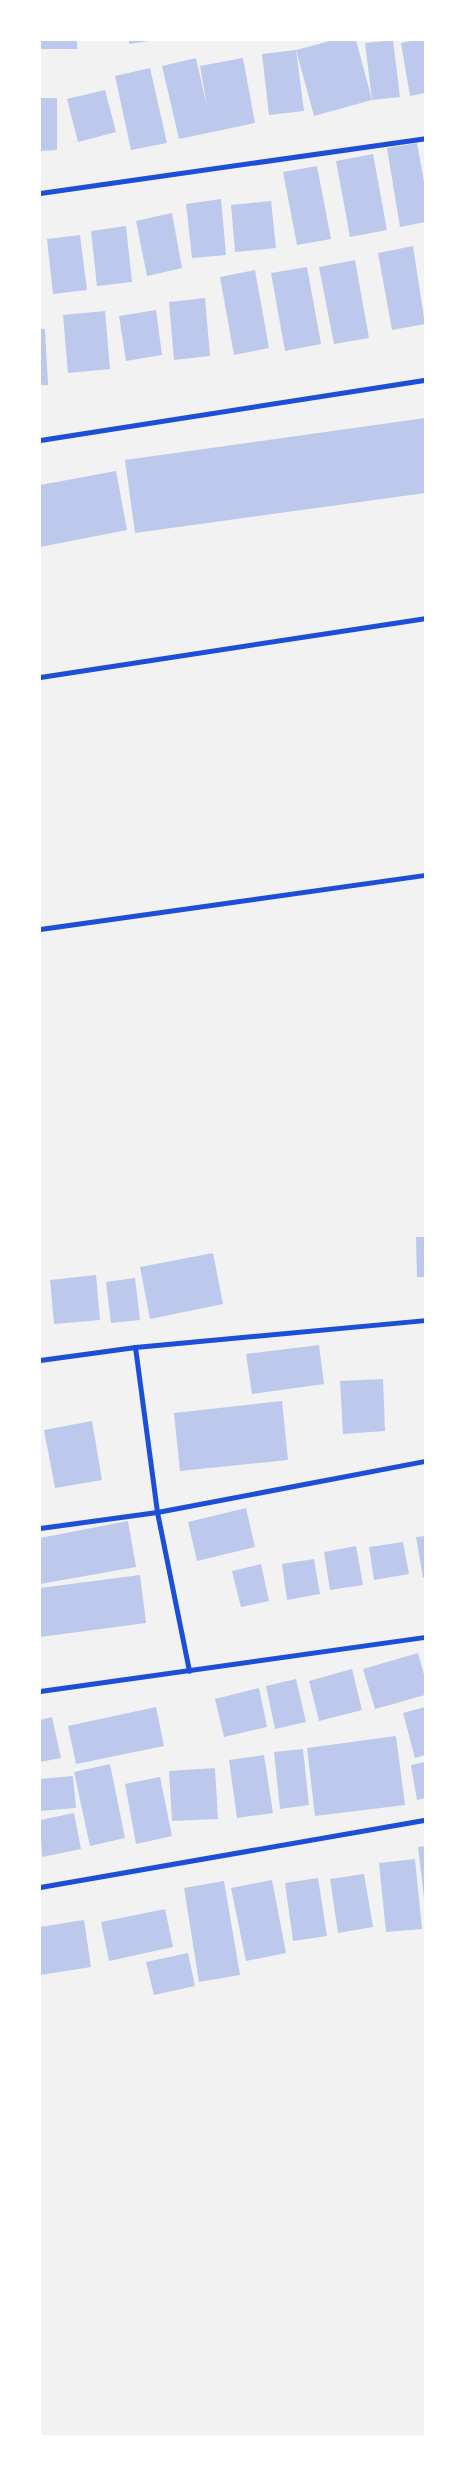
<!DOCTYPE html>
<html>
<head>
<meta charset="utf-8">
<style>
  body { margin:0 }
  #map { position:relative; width:465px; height:2476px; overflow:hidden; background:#f2f2f2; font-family:"Work Sans",sans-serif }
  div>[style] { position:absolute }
  .building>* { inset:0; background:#bdc9ec }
  .minor>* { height:5px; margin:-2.5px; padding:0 2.5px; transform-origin:2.5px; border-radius:2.5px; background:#1d4ed8 }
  span { translate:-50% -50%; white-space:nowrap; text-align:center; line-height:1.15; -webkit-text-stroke:4.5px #fff; paint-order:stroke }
  .frame { position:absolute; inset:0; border:41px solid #fff; pointer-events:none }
</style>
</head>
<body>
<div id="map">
  <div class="building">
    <div style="clip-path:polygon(40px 40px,77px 40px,77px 49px,40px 49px)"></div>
    <div style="clip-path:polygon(129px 40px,149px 40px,149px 41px,129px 44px)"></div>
    <div style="clip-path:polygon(334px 40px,356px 40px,372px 100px,314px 116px,296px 50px)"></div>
    <div style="clip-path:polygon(393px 40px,400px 97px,372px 100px,365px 43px)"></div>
    <div style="clip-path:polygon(416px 40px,425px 40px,425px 93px,410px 96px,401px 43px)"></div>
    <div style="clip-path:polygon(296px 50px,304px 111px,269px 115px,262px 54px)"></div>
    <div style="clip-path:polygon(196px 58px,207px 107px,200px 66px,243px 58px,255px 123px,179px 139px,162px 66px)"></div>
    <div style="clip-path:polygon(150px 68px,167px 143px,131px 150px,115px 76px)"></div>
    <div style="clip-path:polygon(105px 90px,116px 132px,78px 142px,67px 99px)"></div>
    <div style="clip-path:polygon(40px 98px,57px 98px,57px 150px,40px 151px)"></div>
    <div style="clip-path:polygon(417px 143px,425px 187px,425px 222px,400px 227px,387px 148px)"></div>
    <div style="clip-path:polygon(373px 154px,387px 230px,350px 237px,336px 161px)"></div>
    <div style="clip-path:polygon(317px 166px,331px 239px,297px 245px,283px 172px)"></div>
    <div style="clip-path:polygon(221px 199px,226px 255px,192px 258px,186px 204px)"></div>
    <div style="clip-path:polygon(271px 201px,276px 248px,235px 252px,231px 205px)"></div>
    <div style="clip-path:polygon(172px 213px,182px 268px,147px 276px,136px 221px)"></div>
    <div style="clip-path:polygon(126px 226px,132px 282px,97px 286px,91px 231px)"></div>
    <div style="clip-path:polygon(80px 235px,87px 290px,53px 294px,47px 239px)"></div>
    <div style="clip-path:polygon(413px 246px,425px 324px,392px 330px,378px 253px)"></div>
    <div style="clip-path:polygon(355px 260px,369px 338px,334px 344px,319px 267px)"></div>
    <div style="clip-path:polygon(307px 267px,321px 344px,285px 351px,271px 273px)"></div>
    <div style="clip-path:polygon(255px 270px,269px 348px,234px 355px,220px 277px)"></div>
    <div style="clip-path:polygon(205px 298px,210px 356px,174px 360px,169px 302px)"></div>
    <div style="clip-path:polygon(156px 310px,162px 355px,126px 361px,119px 316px)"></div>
    <div style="clip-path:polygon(105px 311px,110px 369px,68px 373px,63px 315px)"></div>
    <div style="clip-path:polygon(40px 329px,45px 329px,48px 385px,40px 385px)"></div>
    <div style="clip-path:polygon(425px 418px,425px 493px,135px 533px,125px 460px)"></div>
    <div style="clip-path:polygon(116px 471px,127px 530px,40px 547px,40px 485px)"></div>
    <div style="clip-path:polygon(416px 1237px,425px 1237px,425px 1277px,417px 1277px)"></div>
    <div style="clip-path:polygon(213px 1253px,223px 1304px,150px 1319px,140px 1267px)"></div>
    <div style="clip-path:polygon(96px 1275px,100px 1320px,54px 1324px,50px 1280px)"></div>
    <div style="clip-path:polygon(135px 1278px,140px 1320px,111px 1323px,106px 1282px)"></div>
    <div style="clip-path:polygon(319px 1345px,324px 1384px,252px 1394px,246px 1354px)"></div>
    <div style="clip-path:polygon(383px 1379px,385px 1431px,343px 1434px,340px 1381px)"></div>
    <div style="clip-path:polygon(282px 1401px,288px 1460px,180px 1471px,174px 1413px)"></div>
    <div style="clip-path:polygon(92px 1421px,102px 1480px,55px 1488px,44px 1430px)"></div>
    <div style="clip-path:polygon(246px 1508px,255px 1547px,197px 1561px,188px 1522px)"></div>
    <div style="clip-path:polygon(128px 1521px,136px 1567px,40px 1584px,40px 1538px)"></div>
    <div style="clip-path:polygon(425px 1536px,425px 1577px,423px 1578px,416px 1537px)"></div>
    <div style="clip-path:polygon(403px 1542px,409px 1574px,374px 1580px,369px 1547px)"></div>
    <div style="clip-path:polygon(356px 1546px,363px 1585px,330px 1590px,324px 1552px)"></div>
    <div style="clip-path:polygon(314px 1559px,320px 1594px,287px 1600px,282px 1564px)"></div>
    <div style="clip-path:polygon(261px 1564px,269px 1601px,241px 1607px,232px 1571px)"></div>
    <div style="clip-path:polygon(140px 1575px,146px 1623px,40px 1637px,40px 1588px)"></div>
    <div style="clip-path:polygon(418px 1653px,425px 1678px,425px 1695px,375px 1709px,363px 1669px)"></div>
    <div style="clip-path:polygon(352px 1669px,362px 1710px,319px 1721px,309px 1681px)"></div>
    <div style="clip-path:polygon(296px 1679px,306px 1722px,275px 1729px,266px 1686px)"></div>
    <div style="clip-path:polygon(259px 1688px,267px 1727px,224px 1737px,215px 1699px)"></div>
    <div style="clip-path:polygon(156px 1707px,164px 1746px,76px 1764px,68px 1726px)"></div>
    <div style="clip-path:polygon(425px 1707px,425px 1755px,415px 1758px,403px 1713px)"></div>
    <div style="clip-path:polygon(52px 1717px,61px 1758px,40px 1762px,40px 1720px)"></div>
    <div style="clip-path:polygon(396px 1736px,405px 1805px,315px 1816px,307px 1748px)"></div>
    <div style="clip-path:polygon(303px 1749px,309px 1805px,280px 1809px,274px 1752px)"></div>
    <div style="clip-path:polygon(264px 1755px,273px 1813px,237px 1818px,229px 1760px)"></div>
    <div style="clip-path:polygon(425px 1762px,425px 1798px,417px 1800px,411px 1765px)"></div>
    <div style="clip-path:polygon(110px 1764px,125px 1838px,90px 1846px,74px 1772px)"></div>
    <div style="clip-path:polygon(215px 1768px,218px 1819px,172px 1821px,169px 1771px)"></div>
    <div style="clip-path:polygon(73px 1776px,76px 1808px,40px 1811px,40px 1779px)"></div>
    <div style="clip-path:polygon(160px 1777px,172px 1836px,136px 1844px,125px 1784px)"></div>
    <div style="clip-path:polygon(74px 1813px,81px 1849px,42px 1857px,40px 1820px)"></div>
    <div style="clip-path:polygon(425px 1846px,425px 1898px,424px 1898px,418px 1847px)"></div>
    <div style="clip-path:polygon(415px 1859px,422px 1929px,386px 1932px,379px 1863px)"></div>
    <div style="clip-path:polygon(364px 1874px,373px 1927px,338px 1933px,330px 1879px)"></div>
    <div style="clip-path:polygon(318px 1878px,327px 1936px,293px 1941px,285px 1883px)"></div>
    <div style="clip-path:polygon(272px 1880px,286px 1953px,246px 1961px,231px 1888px)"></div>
    <div style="clip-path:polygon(224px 1881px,240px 1975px,199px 1982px,184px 1888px)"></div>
    <div style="clip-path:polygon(165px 1909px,173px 1947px,109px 1961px,101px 1922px)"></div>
    <div style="clip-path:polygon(84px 1920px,91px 1967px,40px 1975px,40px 1927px)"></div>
    <div style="clip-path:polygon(188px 1953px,195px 1986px,154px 1995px,146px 1962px)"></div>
  </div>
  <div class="minor">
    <div style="left:40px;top:193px;width:389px;rotate:-8.1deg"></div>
    <div style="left:40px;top:440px;width:390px;rotate:-8.9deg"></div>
    <div style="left:40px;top:677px;width:389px;rotate:-8.7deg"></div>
    <div style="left:40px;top:929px;width:389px;rotate:-8deg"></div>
    <div style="left:135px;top:1347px;width:166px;rotate:82.4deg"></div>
    <div style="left:157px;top:1512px;width:162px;rotate:78.6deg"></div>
    <div style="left:40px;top:1360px;width:96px;rotate:-7.8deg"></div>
    <div style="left:135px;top:1347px;width:291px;rotate:-5.3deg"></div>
    <div style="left:40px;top:1528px;width:118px;rotate:-7.8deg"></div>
    <div style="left:157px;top:1512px;width:273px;rotate:-10.8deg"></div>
    <div style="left:40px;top:1691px;width:389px;rotate:-8deg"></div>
    <div style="left:40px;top:1887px;width:391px;rotate:-9.9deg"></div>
  </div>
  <div class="frame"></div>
</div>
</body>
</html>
